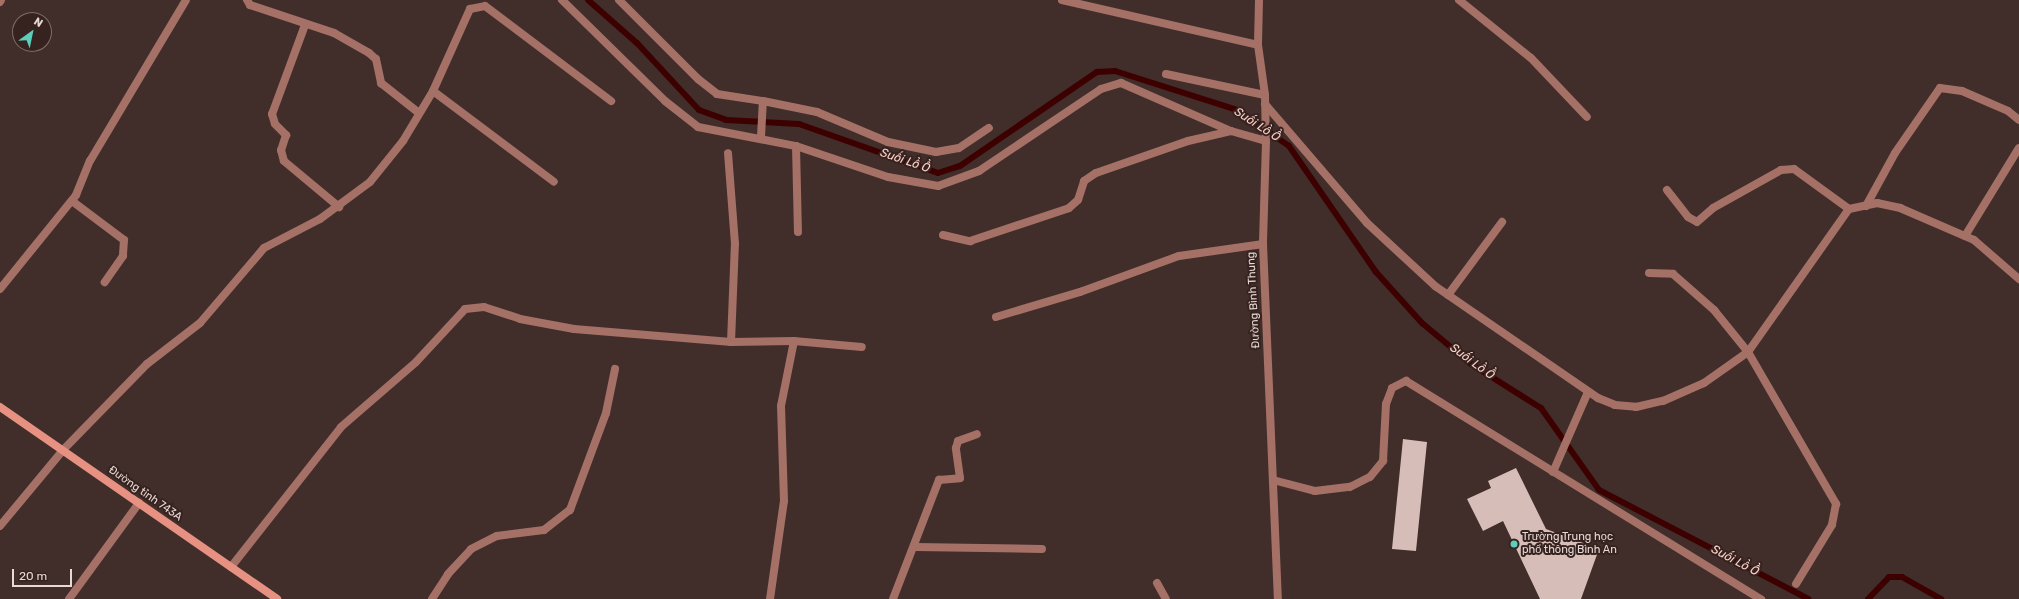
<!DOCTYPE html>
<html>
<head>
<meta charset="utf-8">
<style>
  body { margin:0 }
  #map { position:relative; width:2019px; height:599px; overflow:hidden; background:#412d29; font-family:Rubik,sans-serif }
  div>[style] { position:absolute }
  .stream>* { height:6px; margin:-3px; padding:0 3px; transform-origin:3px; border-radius:3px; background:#3d0000 }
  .building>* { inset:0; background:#d7bdb8 }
  .service>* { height:8px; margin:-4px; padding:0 4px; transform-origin:4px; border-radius:4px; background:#a57066 }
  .minor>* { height:8px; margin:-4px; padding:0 4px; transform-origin:4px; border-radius:4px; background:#a57066 }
  .tertiary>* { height:8px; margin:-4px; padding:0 4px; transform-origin:4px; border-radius:4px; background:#a57066 }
  .secondary>* { height:8px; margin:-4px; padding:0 4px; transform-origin:4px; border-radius:4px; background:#e69181 }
  .dots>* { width:11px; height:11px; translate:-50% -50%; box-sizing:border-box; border:2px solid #36231f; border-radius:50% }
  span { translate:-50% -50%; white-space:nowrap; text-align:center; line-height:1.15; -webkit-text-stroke:4px #36231f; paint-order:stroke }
  .street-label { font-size:11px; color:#e7d9d6 }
  .poi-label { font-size:11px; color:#e7d9d6 }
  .left { translate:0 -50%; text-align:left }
  .water-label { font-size:12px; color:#fdd2c9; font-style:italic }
  .north { position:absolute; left:12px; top:12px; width:40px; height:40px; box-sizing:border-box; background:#36231f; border:1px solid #7d6c68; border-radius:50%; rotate:33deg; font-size:11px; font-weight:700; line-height:16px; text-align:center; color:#e7d9d6 }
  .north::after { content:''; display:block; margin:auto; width:14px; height:18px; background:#5bcebc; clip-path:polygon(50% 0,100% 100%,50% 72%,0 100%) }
  .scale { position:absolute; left:12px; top:569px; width:60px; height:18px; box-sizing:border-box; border:2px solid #e7d9d6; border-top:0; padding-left:5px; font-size:12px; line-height:14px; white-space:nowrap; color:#e7d9d6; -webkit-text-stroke:3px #36231f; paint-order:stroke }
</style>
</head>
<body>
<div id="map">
  <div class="stream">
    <div style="left:588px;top:0;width:65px;rotate:41.3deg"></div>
    <div style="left:637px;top:43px;width:91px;rotate:47.2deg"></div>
    <div style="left:699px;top:110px;width:29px;rotate:20deg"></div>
    <div style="left:726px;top:120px;width:73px;rotate:3.1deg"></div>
    <div style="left:799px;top:124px;width:147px;rotate:19.4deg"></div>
    <div style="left:938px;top:173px;width:23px;rotate:-18deg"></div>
    <div style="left:960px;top:166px;width:166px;rotate:-34.5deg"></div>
    <div style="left:1097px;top:72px;width:18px;rotate:-3deg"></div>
    <div style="left:1115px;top:71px;width:128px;rotate:17.7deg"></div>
    <div style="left:1237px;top:110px;width:63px;rotate:34.7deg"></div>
    <div style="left:1289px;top:146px;width:153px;rotate:55.4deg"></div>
    <div style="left:1376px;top:272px;width:69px;rotate:48deg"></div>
    <div style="left:1422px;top:323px;width:64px;rotate:39.9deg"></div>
    <div style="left:1471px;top:364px;width:83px;rotate:32.2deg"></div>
    <div style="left:1541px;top:408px;width:100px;rotate:54.7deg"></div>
    <div style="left:1599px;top:490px;width:236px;rotate:27.5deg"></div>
    <div style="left:1868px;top:599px;width:30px;rotate:-46deg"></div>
    <div style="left:1889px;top:577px;width:13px"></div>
    <div style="left:1902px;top:577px;width:45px;rotate:29.4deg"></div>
  </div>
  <div class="building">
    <div style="clip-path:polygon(1403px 439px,1427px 442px,1416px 551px,1392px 549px)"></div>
    <div style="clip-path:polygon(1516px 468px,1546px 529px,1599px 549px,1581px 599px,1540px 599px,1503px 521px,1483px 531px,1467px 499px,1491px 488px,1488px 481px)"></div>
  </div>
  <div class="service">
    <div style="left:305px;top:25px;width:95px;rotate:110.3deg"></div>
    <div style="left:272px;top:114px;width:10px;rotate:73deg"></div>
    <div style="left:275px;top:124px;width:16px;rotate:45deg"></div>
    <div style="left:286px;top:135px;width:16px;rotate:108deg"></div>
    <div style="left:281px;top:150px;width:11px;rotate:75deg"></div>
    <div style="left:284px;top:161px;width:72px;rotate:39.9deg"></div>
    <div style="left:433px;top:91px;width:151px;rotate:36.9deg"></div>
    <div style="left:0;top:289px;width:121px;rotate:-51deg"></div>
    <div style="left:76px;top:195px;width:37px;rotate:-68deg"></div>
    <div style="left:90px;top:161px;width:187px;rotate:-59.2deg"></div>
    <div style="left:996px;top:317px;width:88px;rotate:-16.6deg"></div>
    <div style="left:1080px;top:292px;width:105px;rotate:-20deg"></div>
    <div style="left:1179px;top:256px;width:85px;rotate:-8.1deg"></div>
    <div style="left:731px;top:342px;width:63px;rotate:-0.9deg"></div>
    <div style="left:794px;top:341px;width:68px;rotate:5deg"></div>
    <div style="left:63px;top:450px;width:120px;rotate:-45.7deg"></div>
    <div style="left:147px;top:364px;width:67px;rotate:-37.7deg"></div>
    <div style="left:200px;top:323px;width:99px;rotate:-49.5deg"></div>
    <div style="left:264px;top:248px;width:63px;rotate:-27.4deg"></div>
    <div style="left:320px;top:219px;width:62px;rotate:-36.5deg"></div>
    <div style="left:370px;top:182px;width:53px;rotate:-51.2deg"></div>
    <div style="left:403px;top:141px;width:58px;rotate:-59deg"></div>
    <div style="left:433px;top:91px;width:90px;rotate:-65.7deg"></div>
    <div style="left:470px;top:9px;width:15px;rotate:-11deg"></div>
    <div style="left:485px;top:6px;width:158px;rotate:37deg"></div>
    <div style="left:1273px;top:480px;width:43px;rotate:14.7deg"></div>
    <div style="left:1315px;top:491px;width:35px;rotate:-7deg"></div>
    <div style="left:1350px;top:487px;width:22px;rotate:-27deg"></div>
    <div style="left:1370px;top:477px;width:21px;rotate:-51deg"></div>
    <div style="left:1383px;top:461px;width:57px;rotate:-87deg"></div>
    <div style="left:1386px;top:404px;width:17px;rotate:-69deg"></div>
    <div style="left:1392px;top:388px;width:16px;rotate:-27deg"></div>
    <div style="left:1406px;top:381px;width:417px;rotate:31.6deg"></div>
    <div style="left:915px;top:547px;width:127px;rotate:0.9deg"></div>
    <div style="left:231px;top:567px;width:178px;rotate:-51.8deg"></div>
    <div style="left:341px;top:427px;width:99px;rotate:-40.9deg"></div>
    <div style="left:416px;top:362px;width:72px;rotate:-47.2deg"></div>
    <div style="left:465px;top:309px;width:19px;rotate:-6deg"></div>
    <div style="left:484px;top:307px;width:38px;rotate:18deg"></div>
    <div style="left:520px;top:319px;width:55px;rotate:10.5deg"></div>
    <div style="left:574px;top:329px;width:158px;rotate:4.7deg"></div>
    <div style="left:731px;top:342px;width:98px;rotate:-87.7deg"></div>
    <div style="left:735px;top:244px;width:91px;rotate:-94.4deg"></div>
    <div style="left:69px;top:599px;width:119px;rotate:-53.9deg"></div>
    <div style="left:770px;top:599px;width:99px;rotate:-81.9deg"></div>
    <div style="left:784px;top:501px;width:95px;rotate:-91.8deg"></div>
    <div style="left:781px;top:406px;width:66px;rotate:-78.7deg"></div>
    <div style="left:893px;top:599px;width:128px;rotate:-68.9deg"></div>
    <div style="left:939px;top:480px;width:21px;rotate:-5deg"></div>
    <div style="left:960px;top:478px;width:30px;rotate:-98deg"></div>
    <div style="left:956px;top:448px;width:7px;rotate:-74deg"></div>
    <div style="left:958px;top:441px;width:20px;rotate:-20deg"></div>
  </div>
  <div class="minor">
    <div style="left:247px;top:0;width:6px;rotate:59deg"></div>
    <div style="left:250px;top:5px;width:89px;rotate:18.4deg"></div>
    <div style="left:334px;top:33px;width:40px;rotate:29.7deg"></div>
    <div style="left:369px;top:53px;width:9px;rotate:41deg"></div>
    <div style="left:376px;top:59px;width:25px;rotate:78deg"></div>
    <div style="left:381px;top:83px;width:48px;rotate:38.3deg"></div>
    <div style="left:562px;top:0;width:144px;rotate:44.4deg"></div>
    <div style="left:665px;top:101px;width:42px;rotate:38.2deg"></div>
    <div style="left:698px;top:127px;width:100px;rotate:11deg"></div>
    <div style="left:796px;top:146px;width:97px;rotate:18.6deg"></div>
    <div style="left:888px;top:177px;width:51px;rotate:10.2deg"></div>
    <div style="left:938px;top:186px;width:44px;rotate:-20.1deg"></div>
    <div style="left:979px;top:171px;width:147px;rotate:-33.9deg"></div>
    <div style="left:1101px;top:89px;width:21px;rotate:-17deg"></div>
    <div style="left:1121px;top:83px;width:120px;rotate:23.6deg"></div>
    <div style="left:619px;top:0;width:112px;rotate:45deg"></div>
    <div style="left:698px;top:79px;width:24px;rotate:38deg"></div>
    <div style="left:717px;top:94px;width:47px;rotate:8.7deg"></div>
    <div style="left:1062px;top:0;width:201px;rotate:12.9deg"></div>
    <div style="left:1459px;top:0;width:92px;rotate:38.9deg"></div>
    <div style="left:1531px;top:58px;width:81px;rotate:46.5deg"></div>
    <div style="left:0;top:2px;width:2px;rotate:-63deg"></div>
    <div style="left:1166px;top:74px;width:101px;rotate:12deg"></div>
    <div style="left:1265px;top:104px;width:157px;rotate:49.4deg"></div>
    <div style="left:1367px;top:223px;width:93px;rotate:42.8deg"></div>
    <div style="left:1435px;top:286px;width:198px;rotate:34.5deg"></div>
    <div style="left:1598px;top:398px;width:18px;rotate:22deg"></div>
    <div style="left:1615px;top:405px;width:21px;rotate:5deg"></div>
    <div style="left:1636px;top:407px;width:28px;rotate:-13deg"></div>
    <div style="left:1663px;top:401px;width:45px;rotate:-23.7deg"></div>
    <div style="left:1704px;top:383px;width:54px;rotate:-35.2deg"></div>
    <div style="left:1748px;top:352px;width:175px;rotate:-54.8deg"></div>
    <div style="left:1849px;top:209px;width:29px;rotate:-12deg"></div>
    <div style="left:1877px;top:203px;width:24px;rotate:12deg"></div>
    <div style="left:1900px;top:208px;width:81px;rotate:23.4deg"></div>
    <div style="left:1974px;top:240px;width:60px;rotate:40.9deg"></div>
    <div style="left:761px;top:137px;width:36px;rotate:-87deg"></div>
    <div style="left:763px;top:101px;width:55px;rotate:11.5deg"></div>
    <div style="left:817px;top:112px;width:77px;rotate:22.9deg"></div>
    <div style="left:888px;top:142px;width:49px;rotate:11.8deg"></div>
    <div style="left:936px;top:152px;width:23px;rotate:-10deg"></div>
    <div style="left:959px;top:148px;width:36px;rotate:-34deg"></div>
    <div style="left:796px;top:146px;width:86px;rotate:88.7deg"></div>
    <div style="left:1667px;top:190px;width:34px;rotate:52deg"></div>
    <div style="left:1688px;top:217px;width:10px;rotate:29deg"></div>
    <div style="left:1697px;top:222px;width:21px;rotate:-41deg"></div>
    <div style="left:1713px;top:208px;width:78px;rotate:-29.2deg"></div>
    <div style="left:1781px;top:170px;width:13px;rotate:-4deg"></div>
    <div style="left:1794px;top:169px;width:68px;rotate:36deg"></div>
    <div style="left:72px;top:201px;width:65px;rotate:36.9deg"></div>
    <div style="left:124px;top:240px;width:16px;rotate:94deg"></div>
    <div style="left:123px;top:256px;width:32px;rotate:125deg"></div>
    <div style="left:1866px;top:206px;width:60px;rotate:-61.3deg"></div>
    <div style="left:1895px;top:153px;width:79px;rotate:-55.3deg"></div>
    <div style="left:1940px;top:88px;width:22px;rotate:8deg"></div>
    <div style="left:1962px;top:91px;width:50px;rotate:23.5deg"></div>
    <div style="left:2008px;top:111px;width:14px;rotate:39deg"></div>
    <div style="left:943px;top:235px;width:28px;rotate:13deg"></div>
    <div style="left:970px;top:241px;width:104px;rotate:-18.4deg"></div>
    <div style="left:1069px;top:208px;width:12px;rotate:-42deg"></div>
    <div style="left:1078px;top:200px;width:20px;rotate:-72deg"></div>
    <div style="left:1084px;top:181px;width:14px;rotate:-34deg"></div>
    <div style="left:1096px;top:173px;width:97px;rotate:-19.2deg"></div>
    <div style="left:1188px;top:141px;width:44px;rotate:-13.1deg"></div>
    <div style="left:1231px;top:131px;width:36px;rotate:16deg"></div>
    <div style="left:1965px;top:236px;width:103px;rotate:-58.5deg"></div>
    <div style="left:1649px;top:273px;width:24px;rotate:2deg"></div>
    <div style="left:1673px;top:274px;width:55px;rotate:41.3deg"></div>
    <div style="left:1714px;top:310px;width:54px;rotate:51deg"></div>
    <div style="left:1748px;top:352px;width:176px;rotate:59.9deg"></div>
    <div style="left:1836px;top:504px;width:21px;rotate:101deg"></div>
    <div style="left:1832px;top:525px;width:69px;rotate:121.4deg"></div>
    <div style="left:1448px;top:295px;width:91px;rotate:-53.5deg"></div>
    <div style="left:1553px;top:472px;width:87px;rotate:-66.4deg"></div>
    <div style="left:0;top:526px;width:99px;rotate:-50.3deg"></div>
    <div style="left:1157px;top:583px;width:18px;rotate:61deg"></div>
    <div style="left:432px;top:599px;width:30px;rotate:-57deg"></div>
    <div style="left:448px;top:574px;width:34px;rotate:-47deg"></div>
    <div style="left:471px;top:549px;width:29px;rotate:-27deg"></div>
    <div style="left:497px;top:536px;width:47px;rotate:-7.3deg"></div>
    <div style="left:544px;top:530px;width:33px;rotate:-38deg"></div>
    <div style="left:570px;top:510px;width:103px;rotate:-69.6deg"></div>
    <div style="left:606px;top:413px;width:45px;rotate:-78.4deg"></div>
  </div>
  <div class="tertiary">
    <div style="left:1259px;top:0;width:45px;rotate:91.3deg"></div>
    <div style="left:1258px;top:45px;width:50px;rotate:82deg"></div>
    <div style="left:1265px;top:95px;width:46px;rotate:88.8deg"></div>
    <div style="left:1266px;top:141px;width:103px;rotate:91.7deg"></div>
    <div style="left:1263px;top:244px;width:355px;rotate:87.6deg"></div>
  </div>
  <div class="secondary">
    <div style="left:0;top:407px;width:337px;rotate:34.7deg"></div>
  </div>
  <div class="dots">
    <div style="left:1514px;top:544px;background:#5bcebc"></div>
  </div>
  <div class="street-label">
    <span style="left:1254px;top:300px;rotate:-93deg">Đường Bình Thung</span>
    <span style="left:145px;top:494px;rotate:35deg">Đường tỉnh 743A</span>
  </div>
  <div class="poi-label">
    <span class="left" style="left:1522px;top:544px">Trường Trung học<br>phổ thông Bình An</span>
  </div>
  <div class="water-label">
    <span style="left:1257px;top:125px;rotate:33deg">Suối Lồ Ồ</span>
    <span style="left:905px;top:161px;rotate:19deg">Suối Lồ Ồ</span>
    <span style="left:1472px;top:362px;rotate:36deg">Suối Lồ Ồ</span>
    <span style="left:1735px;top:561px;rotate:28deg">Suối Lồ Ồ</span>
  </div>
  <div class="north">N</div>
  <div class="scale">20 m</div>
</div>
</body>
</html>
